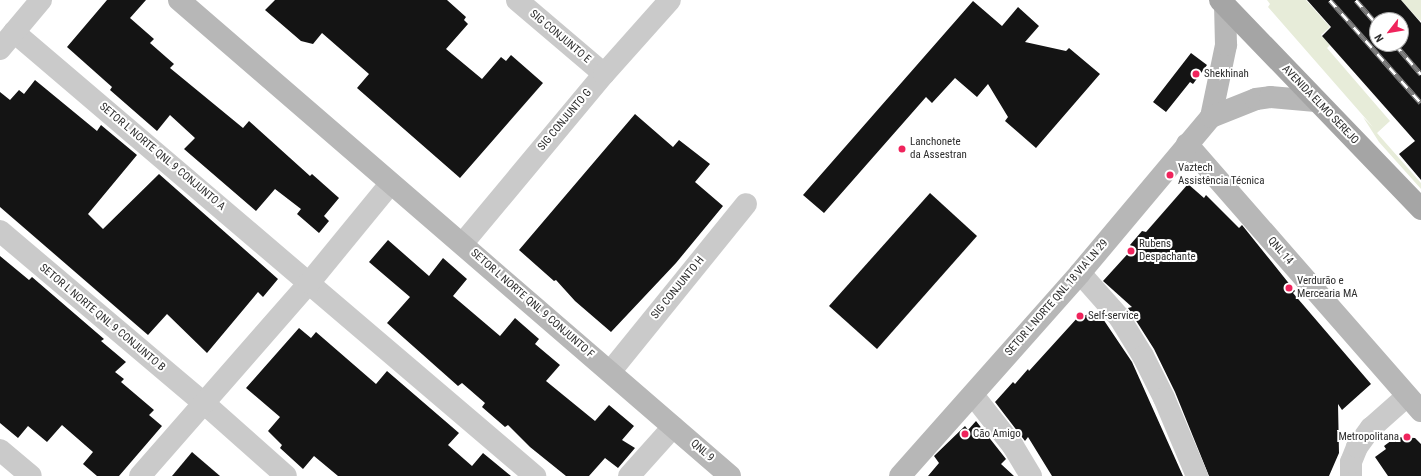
<!DOCTYPE html>
<html>
<head>
<meta charset="utf-8">
<style>
  body { margin:0 }
  #map { position:relative; width:1421px; height:476px; overflow:hidden; background:#fff; font-family:"Roboto Condensed",sans-serif }
  div>[style] { position:absolute }
  .green>* { inset:0; background:#e7ecd9 }
  .building>* { inset:0; background:#141414 }
  .street>* { height:22px; margin:-11px; padding:0 11px; transform-origin:11px; border-radius:11px; background:#cacaca }
  .secondary>* { height:22px; margin:-11px; padding:0 11px; transform-origin:11px; border-radius:11px; background:#b7b7b7 }
  .primary>* { height:22px; margin:-11px; padding:0 11px; transform-origin:11px; border-radius:11px; background:#a5a5a5 }
  .rail>* { height:4.5px; margin-top:-2.25px; transform-origin:0; background:repeating-linear-gradient(90deg,#fff 0 9px,#828282 0 18px); box-sizing:border-box; border-block:1px solid #828282 }
  .dots>* { width:11px; height:11px; translate:-50% -50%; box-sizing:border-box; border:2px solid #fff; border-radius:50% }
  span { translate:-50% -50%; white-space:nowrap; text-align:center; line-height:1.15; -webkit-text-stroke:4px #fff; paint-order:stroke }
  .street-label { font-size:11px; color:#2d2d2d }
  .poi-label { font-size:11px; color:#2d2d2d }
  .left { translate:0 -50%; text-align:left }
  .right { translate:-100% -50%; text-align:right }
  .north { position:absolute; left:1369px; top:12px; width:40px; height:40px; box-sizing:border-box; background:#fff; border:1px solid #ababab; border-radius:50%; rotate:239deg; font-size:11px; font-weight:700; line-height:16px; text-align:center; color:#2d2d2d }
  .north::after { content:''; display:block; margin:auto; width:14px; height:18px; background:#ef245c; clip-path:polygon(50% 0,100% 100%,50% 72%,0 100%) }
</style>
</head>
<body>
<div id="map">
  <div class="green">
    <div style="clip-path:polygon(1267px 0,1306px 0,1330px 27px,1321px 35px,1330px 45px,1327px 48px,1390px 121px,1377px 133px,1421px 183px,1421px 189px,1379px 142px,1363px 117px,1373px 127px,1268px 7px,1270px 4px)"></div>
    <div style="clip-path:polygon(1401px 0,1421px 0,1421px 20px,1420px 21px)"></div>
  </div>
  <div class="building">
    <div style="clip-path:polygon(107px 0,146px 0,130px 18px,154px 39px,150px 43px,174px 64px,170px 68px,243px 128px,249px 121px,310px 176px,312px 174px,339px 198px,324px 216px,329px 221px,319px 233px,297px 214px,301px 209px,275px 189px,256px 211px,184px 149px,195px 138px,170px 115px,157px 131px,110px 90px,112px 87px,67px 47px)"></div>
    <div style="clip-path:polygon(275px 0,447px 0,466px 17px,464px 20px,468px 24px,446px 49px,482px 79px,501px 57px,506px 61px,511px 55px,543px 83px,460px 178px,357px 88px,369px 74px,322px 33px,313px 44px,301px 41px,265px 10px)"></div>
    <div style="clip-path:polygon(evenodd,1307px 0,1401px 0,1421px 23px,1421px 180px,1399px 154px,1415px 141px,1322px 36px,1331px 27px,1307px 0,1377px 20px,1401px 20px,1401px 44px,1377px 44px,1377px 20px)"></div>
    <div style="clip-path:polygon(973px 1px,1002px 26px,1018px 7px,1039px 26px,1025px 42px,1066px 51px,1069px 48px,1100px 74px,1036px 148px,1005px 121px,1008px 117px,988px 84px,977px 97px,955px 78px,932px 103px,926px 97px,824px 213px,803px 195px)"></div>
    <div style="clip-path:polygon(1191px 53px,1207px 65px,1193px 84px,1190px 82px,1166px 112px,1153px 102px)"></div>
    <div style="clip-path:polygon(35px 80px,97px 131px,101px 125px,137px 155px,88px 214px,103px 229px,159px 174px,278px 279px,263px 297px,258px 292px,207px 353px,167px 314px,148px 335px,0 207px,0 92px,10px 100px,19px 90px,24px 94px)"></div>
    <div style="clip-path:polygon(635px 114px,673px 147px,679px 140px,710px 164px,695px 182px,723px 206px,676px 263px,611px 332px,575px 301px,556px 280px,554px 281px,519px 250px)"></div>
    <div style="clip-path:polygon(1188px 184px,1204px 198px,1206px 195px,1239px 228px,1242px 225px,1295px 291px,1293px 293px,1371px 384px,1342px 410px,1338px 404px,1339px 453px,1329px 476px,1209px 476px,1175px 392px,1154px 349px,1128px 308px,1132px 307px,1103px 281px,1133px 248px,1130px 245px,1142px 231px,1146px 232px)"></div>
    <div style="clip-path:polygon(930px 193px,977px 236px,877px 349px,829px 306px)"></div>
    <div style="clip-path:polygon(388px 240px,429px 276px,443px 258px,467px 279px,453px 296px,500px 336px,515px 318px,539px 339px,535px 344px,560px 365px,546px 381px,595px 421px,609px 405px,634px 426px,622px 440px,635px 448px,618px 468px,605px 458px,589px 476px,566px 476px,530px 447px,508px 425px,505px 427px,482px 407px,485px 403px,462px 383px,458px 386px,387px 323px,410px 297px,369px 262px)"></div>
    <div style="clip-path:polygon(0 256px,29px 280px,32px 277px,104px 339px,101px 341px,126px 362px,115px 372px,124px 379px,121px 382px,154px 410px,149px 415px,162px 426px,119px 476px,97px 476px,83px 464px,93px 452px,62px 425px,47px 442px,28px 426px,18px 438px,0 423px)"></div>
    <div style="clip-path:polygon(1099px 313px,1132px 362px,1183px 476px,1052px 476px,1028px 437px,1025px 441px,995px 402px,1013px 382px,1015px 384px,1028px 369px,1029px 371px,1079px 316px)"></div>
    <div style="clip-path:polygon(299px 328px,311px 338px,316px 332px,376px 384px,387px 371px,459px 433px,448px 445px,472px 466px,483px 453px,511px 476px,338px 476px,314px 456px,303px 469px,280px 448px,282px 445px,268px 431px,280px 417px,246px 388px)"></div>
    <div style="clip-path:polygon(976px 421px,1006px 459px,1001px 464px,1014px 476px,928px 476px,939px 463px,934px 456px,965px 426px,968px 430px)"></div>
    <div style="clip-path:polygon(1396px 437px,1415px 438px,1421px 444px,1421px 476px,1388px 476px,1375px 457px,1386px 449px,1384px 446px)"></div>
    <div style="clip-path:polygon(192px 452px,220px 476px,172px 476px)"></div>
  </div>
  <div class="street">
    <div style="left:517px;top:0;width:114px;rotate:40.4deg"></div>
    <div style="left:14px;top:32px;width:685px;rotate:40.44deg"></div>
    <div style="left:0;top:49px;width:64px;rotate:-50.1deg"></div>
    <div style="left:0;top:231px;width:268px;rotate:40.2deg"></div>
    <div style="left:205px;top:404px;width:108px;rotate:41.6deg"></div>
    <div style="left:463px;top:243px;width:220px;rotate:-50.2deg"></div>
    <div style="left:604px;top:74px;width:99px;rotate:-48.3deg"></div>
    <div style="left:1080px;top:273px;width:59px;rotate:48.4deg"></div>
    <div style="left:1119px;top:317px;width:46px;rotate:58.4deg"></div>
    <div style="left:1143px;top:356px;width:47px;rotate:63.4deg"></div>
    <div style="left:1164px;top:398px;width:85px;rotate:67.1deg"></div>
    <div style="left:610px;top:372px;width:216px;rotate:-51deg"></div>
    <div style="left:973px;top:395px;width:65px;rotate:51.9deg"></div>
    <div style="left:1013px;top:446px;width:35px;rotate:59deg"></div>
    <div style="left:0;top:450px;width:40px;rotate:40deg"></div>
    <div style="left:140px;top:476px;width:257px;rotate:-48.8deg"></div>
    <div style="left:309px;top:283px;width:128px;rotate:-50.7deg"></div>
    <div style="left:629px;top:476px;width:66px;rotate:-48.1deg"></div>
    <div style="left:1351px;top:476px;width:14px;rotate:-90deg"></div>
    <div style="left:1351px;top:462px;width:16px;rotate:-68deg"></div>
    <div style="left:1357px;top:447px;width:24px;rotate:-54deg"></div>
    <div style="left:1371px;top:428px;width:48px;rotate:-41.6deg"></div>
  </div>
  <div class="secondary">
    <div style="left:179px;top:0;width:728px;rotate:40.82deg"></div>
    <div style="left:1211px;top:117px;width:74px;rotate:-78.2deg"></div>
    <div style="left:1226px;top:45px;width:40px;rotate:-91.4deg"></div>
    <div style="left:1187px;top:144px;width:355px;rotate:48.8deg"></div>
    <div style="left:900px;top:476px;width:271px;rotate:-48.4deg"></div>
    <div style="left:1080px;top:273px;width:204px;rotate:-50deg"></div>
    <div style="left:1211px;top:117px;width:48px;rotate:-21.8deg"></div>
    <div style="left:1256px;top:99px;width:14px;rotate:-8deg"></div>
    <div style="left:1270px;top:97px;width:46px;rotate:5deg"></div>
  </div>
  <div class="primary">
    <div style="left:1220px;top:0;width:290px;rotate:46.1deg"></div>
  </div>
  <div class="rail">
    <div style="left:1330px;top:0;width:137px;rotate:48.5deg"></div>
    <div style="left:1356px;top:0;width:32px;rotate:49deg"></div>
    <div style="left:1395px;top:44px;width:40px;rotate:49deg"></div>
  </div>
  <div class="dots">
    <div style="left:1196px;top:74px;background:#ef245c"></div>
    <div style="left:902px;top:149px;background:#ef245c"></div>
    <div style="left:1170px;top:175px;background:#ef245c"></div>
    <div style="left:1131px;top:251px;background:#ef245c"></div>
    <div style="left:1289px;top:288px;background:#ef245c"></div>
    <div style="left:1080px;top:316px;background:#ef245c"></div>
    <div style="left:965px;top:434px;background:#ef245c"></div>
    <div style="left:1407px;top:437px;background:#ef245c"></div>
  </div>
  <div class="street-label">
    <span style="left:560px;top:37px;rotate:40deg">SIG CONJUNTO E</span>
    <span style="left:1320px;top:105px;rotate:46deg">AVENIDA ELMO SEREJO</span>
    <span style="left:565px;top:120px;rotate:-50deg">SIG CONJUNTO G</span>
    <span style="left:162px;top:157px;rotate:40deg">SETOR L NORTE QNL 9 CONJUNTO A</span>
    <span style="left:1280px;top:251px;rotate:49deg">QNL 14</span>
    <span style="left:678px;top:288px;rotate:-51deg">SIG CONJUNTO H</span>
    <span style="left:1057px;top:298px;rotate:-49deg">SETOR L NORTE QNL 18 VIA LN 29</span>
    <span style="left:532px;top:304px;rotate:41deg">SETOR L NORTE QNL 9 CONJUNTO F</span>
    <span style="left:102px;top:318px;rotate:40deg">SETOR L NORTE QNL 9 CONJUNTO B</span>
    <span style="left:702px;top:451px;rotate:41deg">QNL 9</span>
  </div>
  <div class="poi-label">
    <span class="left" style="left:1204px;top:74px">Shekhinah</span>
    <span class="left" style="left:910px;top:149px">Lanchonete<br>da Assestran</span>
    <span class="left" style="left:1178px;top:175px">Vaztech<br>Assistência Técnica</span>
    <span class="left" style="left:1139px;top:251px">Rubens<br>Despachante</span>
    <span class="left" style="left:1297px;top:288px">Verdurão e<br>Mercearia MA</span>
    <span class="left" style="left:1088px;top:316px">Self-service</span>
    <span class="left" style="left:973px;top:434px">Cão Amigo</span>
    <span class="right" style="left:1399px;top:437px">Metropolitana</span>
  </div>
  <div class="north">N</div>
</div>
</body>
</html>
